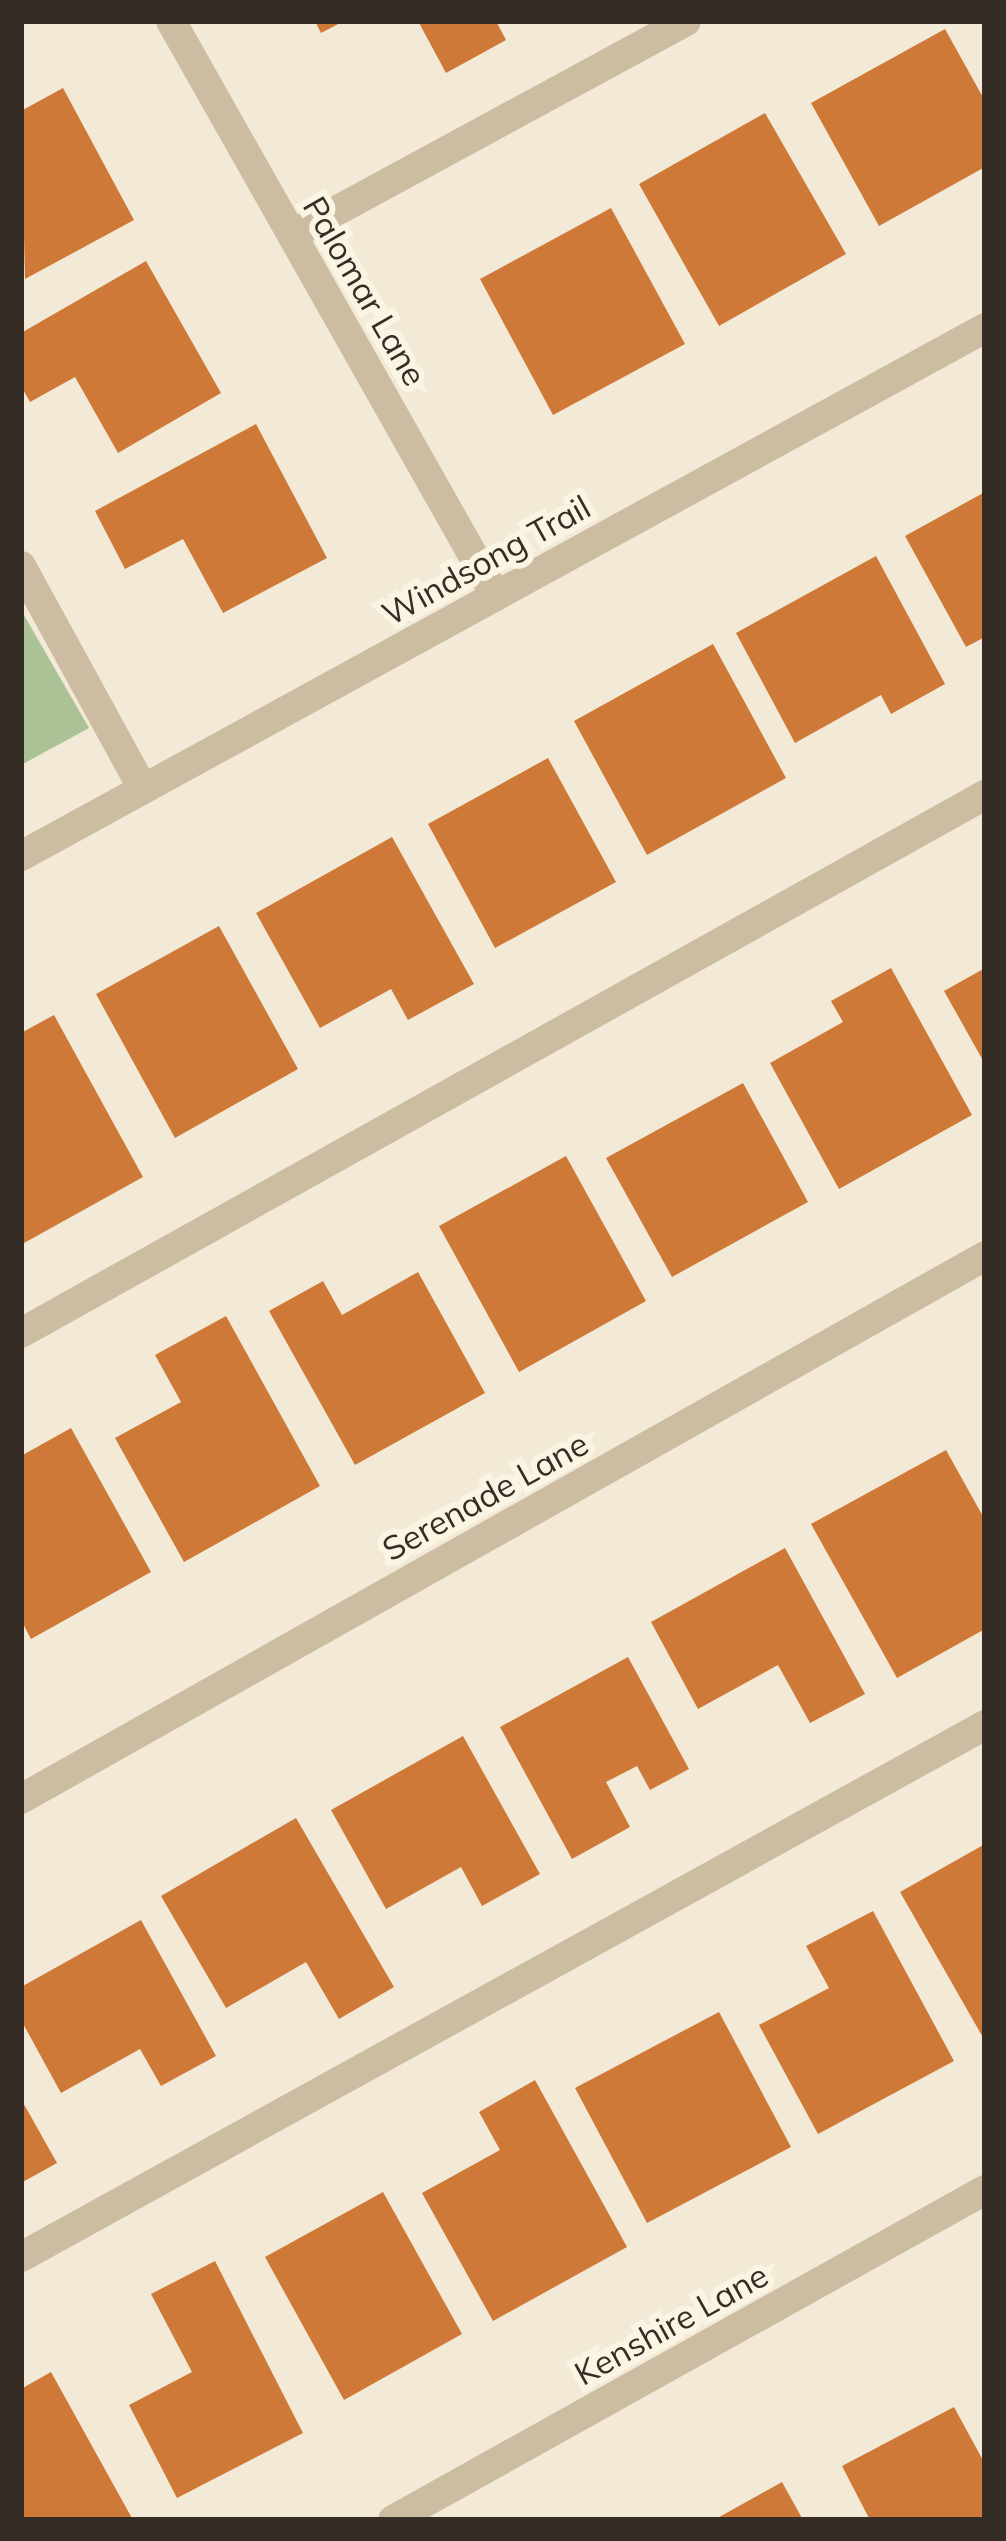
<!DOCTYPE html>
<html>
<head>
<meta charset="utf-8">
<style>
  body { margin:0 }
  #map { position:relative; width:1006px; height:2541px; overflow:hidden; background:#f2ead6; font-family:Mulish,sans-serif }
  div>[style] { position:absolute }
  .green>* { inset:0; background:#aac296 }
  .building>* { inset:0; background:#ce7938 }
  .lane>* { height:30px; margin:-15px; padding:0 15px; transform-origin:15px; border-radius:15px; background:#cbbca2 }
  .street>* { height:30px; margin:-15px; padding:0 15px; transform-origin:15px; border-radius:15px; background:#cbbca2 }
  span { translate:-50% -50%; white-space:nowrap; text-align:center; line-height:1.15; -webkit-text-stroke:12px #faf4e2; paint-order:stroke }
  .street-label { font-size:33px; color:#352d25 }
  .frame { position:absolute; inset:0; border:24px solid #352d25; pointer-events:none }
</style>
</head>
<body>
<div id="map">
  <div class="green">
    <div style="clip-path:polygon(21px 610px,89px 728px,21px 765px)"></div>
  </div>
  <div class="building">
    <div style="clip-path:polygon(315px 21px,344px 21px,321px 33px)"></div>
    <div style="clip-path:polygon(418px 21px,496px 21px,506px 40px,446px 73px)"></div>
    <div style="clip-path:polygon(945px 29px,985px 101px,985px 167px,879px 226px,811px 103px)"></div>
    <div style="clip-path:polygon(63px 88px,134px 220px,25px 279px,21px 111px)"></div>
    <div style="clip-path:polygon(765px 113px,846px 254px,719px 326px,639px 184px)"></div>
    <div style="clip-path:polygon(611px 208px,685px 344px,553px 415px,480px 279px)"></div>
    <div style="clip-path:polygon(146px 261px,221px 393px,118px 453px,75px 377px,30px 402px,21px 386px,21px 333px)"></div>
    <div style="clip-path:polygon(256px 424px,327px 558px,223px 613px,183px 539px,125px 569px,95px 511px)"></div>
    <div style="clip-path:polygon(985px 492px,985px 637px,966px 647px,905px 536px)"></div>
    <div style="clip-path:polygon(876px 556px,945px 684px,891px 714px,881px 695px,795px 743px,736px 633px)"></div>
    <div style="clip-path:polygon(713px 644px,786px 778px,647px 855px,574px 721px)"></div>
    <div style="clip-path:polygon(548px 758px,616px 882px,495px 948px,428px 824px)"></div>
    <div style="clip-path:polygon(392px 837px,474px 984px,408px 1020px,391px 989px,320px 1028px,256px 913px)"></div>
    <div style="clip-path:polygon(219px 926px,298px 1069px,175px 1138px,96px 994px)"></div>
    <div style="clip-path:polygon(891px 968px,972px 1115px,839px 1189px,770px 1063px,843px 1022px,831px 1001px)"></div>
    <div style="clip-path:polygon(985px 968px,985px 1064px,944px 991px)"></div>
    <div style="clip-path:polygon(54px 1015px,143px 1177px,24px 1243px,21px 1033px)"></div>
    <div style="clip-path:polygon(743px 1083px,808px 1202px,672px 1277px,606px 1158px)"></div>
    <div style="clip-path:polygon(566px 1156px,646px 1301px,519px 1372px,439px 1226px)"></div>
    <div style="clip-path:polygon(418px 1272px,485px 1393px,355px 1465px,269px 1311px,323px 1281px,342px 1315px)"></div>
    <div style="clip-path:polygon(226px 1316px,320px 1486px,184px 1562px,115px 1438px,181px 1402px,155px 1355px)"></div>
    <div style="clip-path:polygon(71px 1428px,151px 1572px,31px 1639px,21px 1620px,21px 1456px)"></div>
    <div style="clip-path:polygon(946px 1450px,985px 1520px,985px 1629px,897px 1678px,811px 1524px)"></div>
    <div style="clip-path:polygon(785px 1548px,865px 1694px,810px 1723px,778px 1665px,698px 1709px,651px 1622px)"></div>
    <div style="clip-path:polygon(628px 1657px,689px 1769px,650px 1790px,637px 1766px,606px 1782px,630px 1827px,572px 1859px,500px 1727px)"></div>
    <div style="clip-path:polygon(463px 1736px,540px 1874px,482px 1906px,461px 1867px,386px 1909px,331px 1810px)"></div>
    <div style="clip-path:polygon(296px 1818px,394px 1987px,339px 2019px,306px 1962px,226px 2008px,161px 1896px)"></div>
    <div style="clip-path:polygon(985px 1844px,985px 2041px,900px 1892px)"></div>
    <div style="clip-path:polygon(873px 1911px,954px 2061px,818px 2134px,759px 2025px,829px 1988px,806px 1946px)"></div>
    <div style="clip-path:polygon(141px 1920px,216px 2056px,161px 2086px,140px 2049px,61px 2093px,21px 2020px,21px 1987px)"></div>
    <div style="clip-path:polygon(719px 2012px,791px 2147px,647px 2223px,575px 2088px)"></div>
    <div style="clip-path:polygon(535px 2080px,627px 2247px,493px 2321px,422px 2193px,500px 2150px,479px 2112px)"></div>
    <div style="clip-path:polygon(21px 2099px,57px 2163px,21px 2183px)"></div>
    <div style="clip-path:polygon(383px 2192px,462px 2334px,344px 2400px,265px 2257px)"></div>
    <div style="clip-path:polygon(215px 2261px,303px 2433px,177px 2498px,129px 2405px,192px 2372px,151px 2294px)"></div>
    <div style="clip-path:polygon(51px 2372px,133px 2520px,21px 2520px,21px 2389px)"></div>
    <div style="clip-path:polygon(954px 2407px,985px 2464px,985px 2520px,870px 2520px,842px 2466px)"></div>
    <div style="clip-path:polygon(782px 2482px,803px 2520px,714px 2520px)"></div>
  </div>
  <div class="lane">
    <div style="left:292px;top:235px;width:448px;rotate:-28.5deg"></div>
    <div style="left:21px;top:566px;width:254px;rotate:61.3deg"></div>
    <div style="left:21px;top:1333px;width:1104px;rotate:-29.17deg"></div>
    <div style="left:21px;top:2257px;width:1101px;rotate:-28.89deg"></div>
  </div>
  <div class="street">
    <div style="left:171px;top:21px;width:660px;rotate:60.52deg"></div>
    <div style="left:21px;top:856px;width:1099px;rotate:-28.71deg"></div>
    <div style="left:21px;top:1799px;width:1106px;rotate:-29.39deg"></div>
    <div style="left:393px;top:2520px;width:678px;rotate:-29.14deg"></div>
  </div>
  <div class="street-label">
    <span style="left:365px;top:291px;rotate:60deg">Palomar Lane</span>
    <span style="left:486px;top:560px;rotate:-29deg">Windsong Trail</span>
    <span style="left:485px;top:1496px;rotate:-29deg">Serenade Lane</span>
    <span style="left:671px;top:2324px;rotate:-29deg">Kenshire Lane</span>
  </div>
  <div class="frame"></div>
</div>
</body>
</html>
